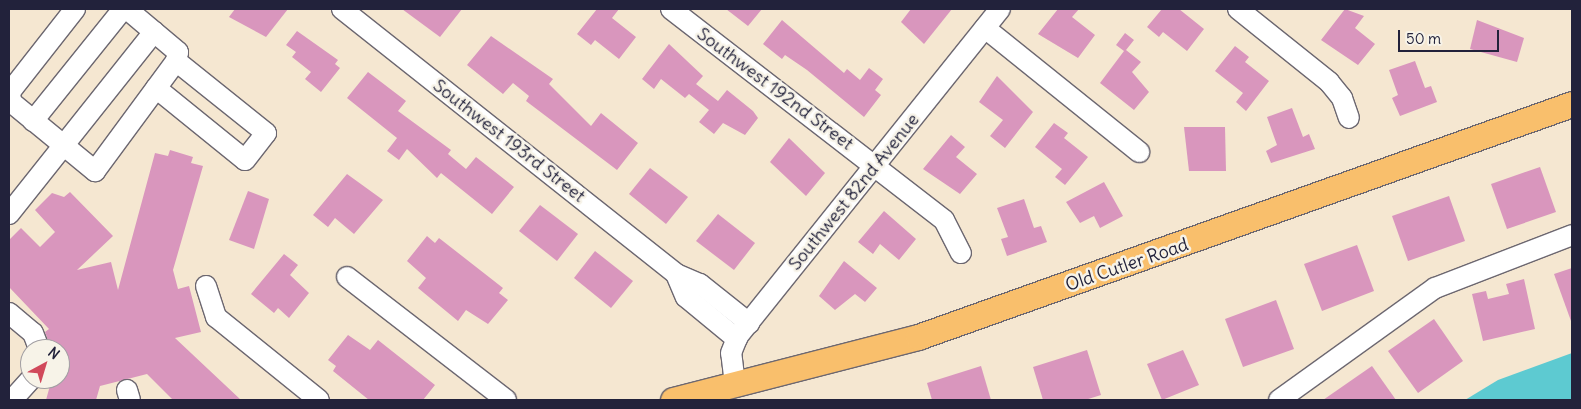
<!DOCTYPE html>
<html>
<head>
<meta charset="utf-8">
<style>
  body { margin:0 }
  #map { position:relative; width:1581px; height:409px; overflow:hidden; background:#f5e7d1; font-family:Delius,sans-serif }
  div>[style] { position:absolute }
  .water>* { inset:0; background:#5dcad1 }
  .building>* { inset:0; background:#d996bd }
  .roads { filter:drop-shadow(1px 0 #6c6770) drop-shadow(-1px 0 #6c6770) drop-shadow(0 1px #6c6770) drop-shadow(0 -1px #6c6770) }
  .minor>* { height:20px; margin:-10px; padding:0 10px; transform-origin:10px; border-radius:10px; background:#fff }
  .major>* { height:25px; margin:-12.5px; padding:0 12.5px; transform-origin:12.5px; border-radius:12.5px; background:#f9bf6c }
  span { translate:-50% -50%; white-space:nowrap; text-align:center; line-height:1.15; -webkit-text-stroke:5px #f7f3e8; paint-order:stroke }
  .street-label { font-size:18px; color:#22223b }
  .frame { position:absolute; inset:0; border:10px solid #22223b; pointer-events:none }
  .north { position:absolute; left:20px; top:339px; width:50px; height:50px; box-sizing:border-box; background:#f7f3e8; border:1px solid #a29fa3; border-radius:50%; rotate:39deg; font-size:14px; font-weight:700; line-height:20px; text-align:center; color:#22223b }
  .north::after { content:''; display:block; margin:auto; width:18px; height:22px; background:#d1495b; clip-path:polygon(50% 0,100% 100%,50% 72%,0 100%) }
  .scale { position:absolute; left:1398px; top:30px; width:101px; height:22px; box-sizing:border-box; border:2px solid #22223b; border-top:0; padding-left:6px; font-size:15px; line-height:18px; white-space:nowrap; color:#22223b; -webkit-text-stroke:4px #f7f3e8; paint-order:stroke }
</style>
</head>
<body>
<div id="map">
  <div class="water">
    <div style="clip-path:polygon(1572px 353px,1572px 400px,1465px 400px,1498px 380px)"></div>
  </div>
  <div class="building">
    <div style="clip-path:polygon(235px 9px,288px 9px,266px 37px,229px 17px)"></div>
    <div style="clip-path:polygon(402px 9px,462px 9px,440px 37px)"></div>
    <div style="clip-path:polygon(597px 9px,619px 9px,612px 18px,636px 37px,619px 59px,595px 40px,591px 45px,577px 34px)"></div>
    <div style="clip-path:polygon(726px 9px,762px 9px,748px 26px)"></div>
    <div style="clip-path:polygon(911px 9px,952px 9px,924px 44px,901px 22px)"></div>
    <div style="clip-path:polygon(1058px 9px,1079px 9px,1072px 17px,1095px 35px,1078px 58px,1038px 34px)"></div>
    <div style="clip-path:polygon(1162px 9px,1179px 9px,1204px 29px,1187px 51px,1163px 32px,1159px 37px,1147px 27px)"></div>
    <div style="clip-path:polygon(1345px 9px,1364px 16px,1355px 28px,1375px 44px,1358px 65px,1321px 40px)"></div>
    <div style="clip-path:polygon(782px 20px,844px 73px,847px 69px,860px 80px,869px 68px,883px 79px,875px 90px,881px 95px,864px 117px,807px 70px,785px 55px,782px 59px,763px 44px)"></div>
    <div style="clip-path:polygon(1477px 20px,1524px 38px,1517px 62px,1470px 49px)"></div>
    <div style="clip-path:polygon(297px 31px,338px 60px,335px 64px,340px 68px,321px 92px,305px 79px,311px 72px,292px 57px,296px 52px,286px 45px)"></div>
    <div style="clip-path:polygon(1125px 33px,1134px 40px,1126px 50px,1141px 62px,1132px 72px,1149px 92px,1134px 110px,1100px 83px,1124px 51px,1116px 45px)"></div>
    <div style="clip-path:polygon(491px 36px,553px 79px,549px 84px,591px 126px,601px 113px,638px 143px,617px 170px,526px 101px,529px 96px,513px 83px,503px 94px,467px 65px)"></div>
    <div style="clip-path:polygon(669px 44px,703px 76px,696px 84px,718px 101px,727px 90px,753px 111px,758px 118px,745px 135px,723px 123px,714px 134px,699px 122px,709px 110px,689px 94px,685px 98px,661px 79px,654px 89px,642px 79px)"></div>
    <div style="clip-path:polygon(1235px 46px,1249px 57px,1245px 62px,1269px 81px,1246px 111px,1236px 102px,1243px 93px,1215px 71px)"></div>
    <div style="clip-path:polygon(1415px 61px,1425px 88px,1431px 86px,1437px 102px,1400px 116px,1392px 98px,1398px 95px,1389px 70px)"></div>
    <div style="clip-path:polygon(368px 72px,406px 101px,398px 111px,451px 150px,448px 154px,466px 169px,476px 157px,514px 187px,492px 214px,441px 173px,437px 178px,407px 149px,399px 160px,387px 151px,397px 138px,347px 98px)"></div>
    <div style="clip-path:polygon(997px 76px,1033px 112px,1005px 148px,990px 136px,1003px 120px,979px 102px)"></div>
    <div style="clip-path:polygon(1292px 108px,1303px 137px,1309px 134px,1315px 149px,1271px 163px,1266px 151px,1277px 145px,1267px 117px)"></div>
    <div style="clip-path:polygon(1054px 123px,1068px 133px,1064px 138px,1088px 157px,1065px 185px,1055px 177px,1062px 169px,1035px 147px)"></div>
    <div style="clip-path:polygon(1184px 127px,1225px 127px,1226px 171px,1189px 171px)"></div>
    <div style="clip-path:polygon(951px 135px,965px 147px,956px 157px,977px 174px,960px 194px,923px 169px)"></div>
    <div style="clip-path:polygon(789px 138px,825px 173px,806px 196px,770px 162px)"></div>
    <div style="clip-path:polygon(170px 150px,193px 157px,191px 163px,203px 166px,173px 270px,178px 289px,189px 286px,201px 332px,175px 338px,241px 400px,173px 400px,147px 374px,100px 386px,96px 400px,46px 400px,51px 382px,60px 384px,60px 349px,51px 349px,45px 332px,49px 329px,9px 287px,9px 240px,21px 228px,40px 247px,55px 232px,35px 210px,52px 193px,64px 197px,70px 192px,113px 236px,77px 270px,111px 262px,118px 290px,155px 153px,168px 156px)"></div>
    <div style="clip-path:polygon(1540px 167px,1556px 212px,1507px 229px,1491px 184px)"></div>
    <div style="clip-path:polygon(650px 168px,688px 197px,666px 224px,629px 194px)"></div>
    <div style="clip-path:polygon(347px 174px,383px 200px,354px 234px,335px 218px,328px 227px,313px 215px)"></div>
    <div style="clip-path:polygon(1104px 182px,1123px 216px,1100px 228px,1094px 216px,1080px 223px,1066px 202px)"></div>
    <div style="clip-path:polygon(248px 191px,269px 199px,254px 249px,229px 240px)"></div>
    <div style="clip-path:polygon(1449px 196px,1465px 241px,1408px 261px,1392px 216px)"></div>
    <div style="clip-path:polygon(1024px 199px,1034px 228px,1041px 226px,1047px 242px,1007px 256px,1001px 239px,1008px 237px,997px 208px)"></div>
    <div style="clip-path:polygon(540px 205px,578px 234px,557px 261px,519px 231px)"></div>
    <div style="clip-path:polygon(884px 211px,916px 239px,899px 260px,880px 244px,873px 254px,858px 242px)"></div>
    <div style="clip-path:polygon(718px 214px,755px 243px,734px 270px,696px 241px)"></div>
    <div style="clip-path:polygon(427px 236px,435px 243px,439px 238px,503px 288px,499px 293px,508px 300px,488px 324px,466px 310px,458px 321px,418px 288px,426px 278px,407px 261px)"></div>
    <div style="clip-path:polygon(1357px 245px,1374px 291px,1322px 311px,1304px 264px)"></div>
    <div style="clip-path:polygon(595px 251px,633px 281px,611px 308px,574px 278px)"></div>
    <div style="clip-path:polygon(284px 254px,298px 265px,290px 275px,309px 293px,289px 318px,278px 308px,274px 313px,251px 294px)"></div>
    <div style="clip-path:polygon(844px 261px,877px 288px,865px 302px,855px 294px,835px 310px,819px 296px)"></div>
    <div style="clip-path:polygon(1572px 268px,1572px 321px,1571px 321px,1554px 274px)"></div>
    <div style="clip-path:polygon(1524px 279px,1535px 329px,1483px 341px,1472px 294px,1486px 291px,1488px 299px,1509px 294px,1506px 284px)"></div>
    <div style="clip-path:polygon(1276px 300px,1294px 349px,1243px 367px,1225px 319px)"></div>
    <div style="clip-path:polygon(1434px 319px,1463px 361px,1418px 393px,1388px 351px)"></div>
    <div style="clip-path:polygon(348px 335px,370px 350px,378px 340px,435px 385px,423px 400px,369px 400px,333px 371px,336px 366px,328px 360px)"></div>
    <div style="clip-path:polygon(1087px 350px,1101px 395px,1085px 400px,1043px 400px,1033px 367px)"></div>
    <div style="clip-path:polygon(1183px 350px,1199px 385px,1162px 400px,1147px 364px)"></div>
    <div style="clip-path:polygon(981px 366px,991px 400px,932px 400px,927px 383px)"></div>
    <div style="clip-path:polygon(1372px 366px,1396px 400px,1323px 400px)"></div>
  </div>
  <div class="roads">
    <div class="minor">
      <div style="left:75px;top:9px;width:105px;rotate:128.1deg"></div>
      <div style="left:10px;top:92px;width:10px;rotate:84deg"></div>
      <div style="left:11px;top:102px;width:109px;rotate:39.4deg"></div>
      <div style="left:95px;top:171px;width:137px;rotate:-53.6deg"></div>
      <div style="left:176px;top:61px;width:9px;rotate:-77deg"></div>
      <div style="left:178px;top:52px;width:67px;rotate:-139.9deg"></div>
      <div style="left:342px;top:9px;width:426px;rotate:38.4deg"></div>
      <div style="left:676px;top:274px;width:26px;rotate:23deg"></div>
      <div style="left:700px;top:284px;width:63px;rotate:38.5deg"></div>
      <div style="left:671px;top:9px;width:345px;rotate:37.7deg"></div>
      <div style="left:944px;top:220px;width:37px;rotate:63deg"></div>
      <div style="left:1238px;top:9px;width:117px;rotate:38.7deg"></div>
      <div style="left:1329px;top:82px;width:21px;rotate:51deg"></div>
      <div style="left:1342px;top:98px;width:21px;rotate:71deg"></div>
      <div style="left:985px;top:28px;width:198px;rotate:38.8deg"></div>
      <div style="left:156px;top:88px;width:114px;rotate:39deg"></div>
      <div style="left:245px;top:160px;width:34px;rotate:-52deg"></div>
      <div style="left:266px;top:133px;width:115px;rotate:-141.3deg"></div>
      <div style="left:33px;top:121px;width:144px;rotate:-51.2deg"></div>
      <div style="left:9px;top:214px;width:233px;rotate:-51.5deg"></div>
      <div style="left:676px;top:274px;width:25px;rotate:67deg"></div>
      <div style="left:686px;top:297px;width:66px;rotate:39.5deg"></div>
      <div style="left:347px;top:277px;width:201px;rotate:37.7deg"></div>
      <div style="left:206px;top:286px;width:33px;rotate:72deg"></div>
      <div style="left:216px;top:317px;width:132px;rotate:38.9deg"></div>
      <div style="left:9px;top:313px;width:31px;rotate:40deg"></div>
      <div style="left:33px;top:333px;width:17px;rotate:69deg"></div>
      <div style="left:735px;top:384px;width:31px;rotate:-97deg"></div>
      <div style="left:731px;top:353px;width:18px;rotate:-68deg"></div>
      <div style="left:738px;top:336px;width:419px;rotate:-51.3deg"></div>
      <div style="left:127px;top:390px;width:10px;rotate:73deg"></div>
      <div style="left:12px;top:400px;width:28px;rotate:-48deg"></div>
      <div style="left:1279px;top:400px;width:192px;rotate:-35.7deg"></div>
      <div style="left:1435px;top:288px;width:147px;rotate:-21.1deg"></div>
    </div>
    <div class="major">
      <div style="left:673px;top:400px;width:253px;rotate:-14.4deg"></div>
      <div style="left:918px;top:337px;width:694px;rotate:-19.61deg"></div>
    </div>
  </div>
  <div class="street-label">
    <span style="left:775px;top:89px;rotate:37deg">Southwest 192nd Street</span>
    <span style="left:509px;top:141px;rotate:38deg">Southwest 193rd Street</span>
    <span style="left:854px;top:192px;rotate:-51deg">Southwest 82nd Avenue</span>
    <span style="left:1127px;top:265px;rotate:-19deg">Old Cutler Road</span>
  </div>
  <div class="frame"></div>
  <div class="north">N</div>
  <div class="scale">50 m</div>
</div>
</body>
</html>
